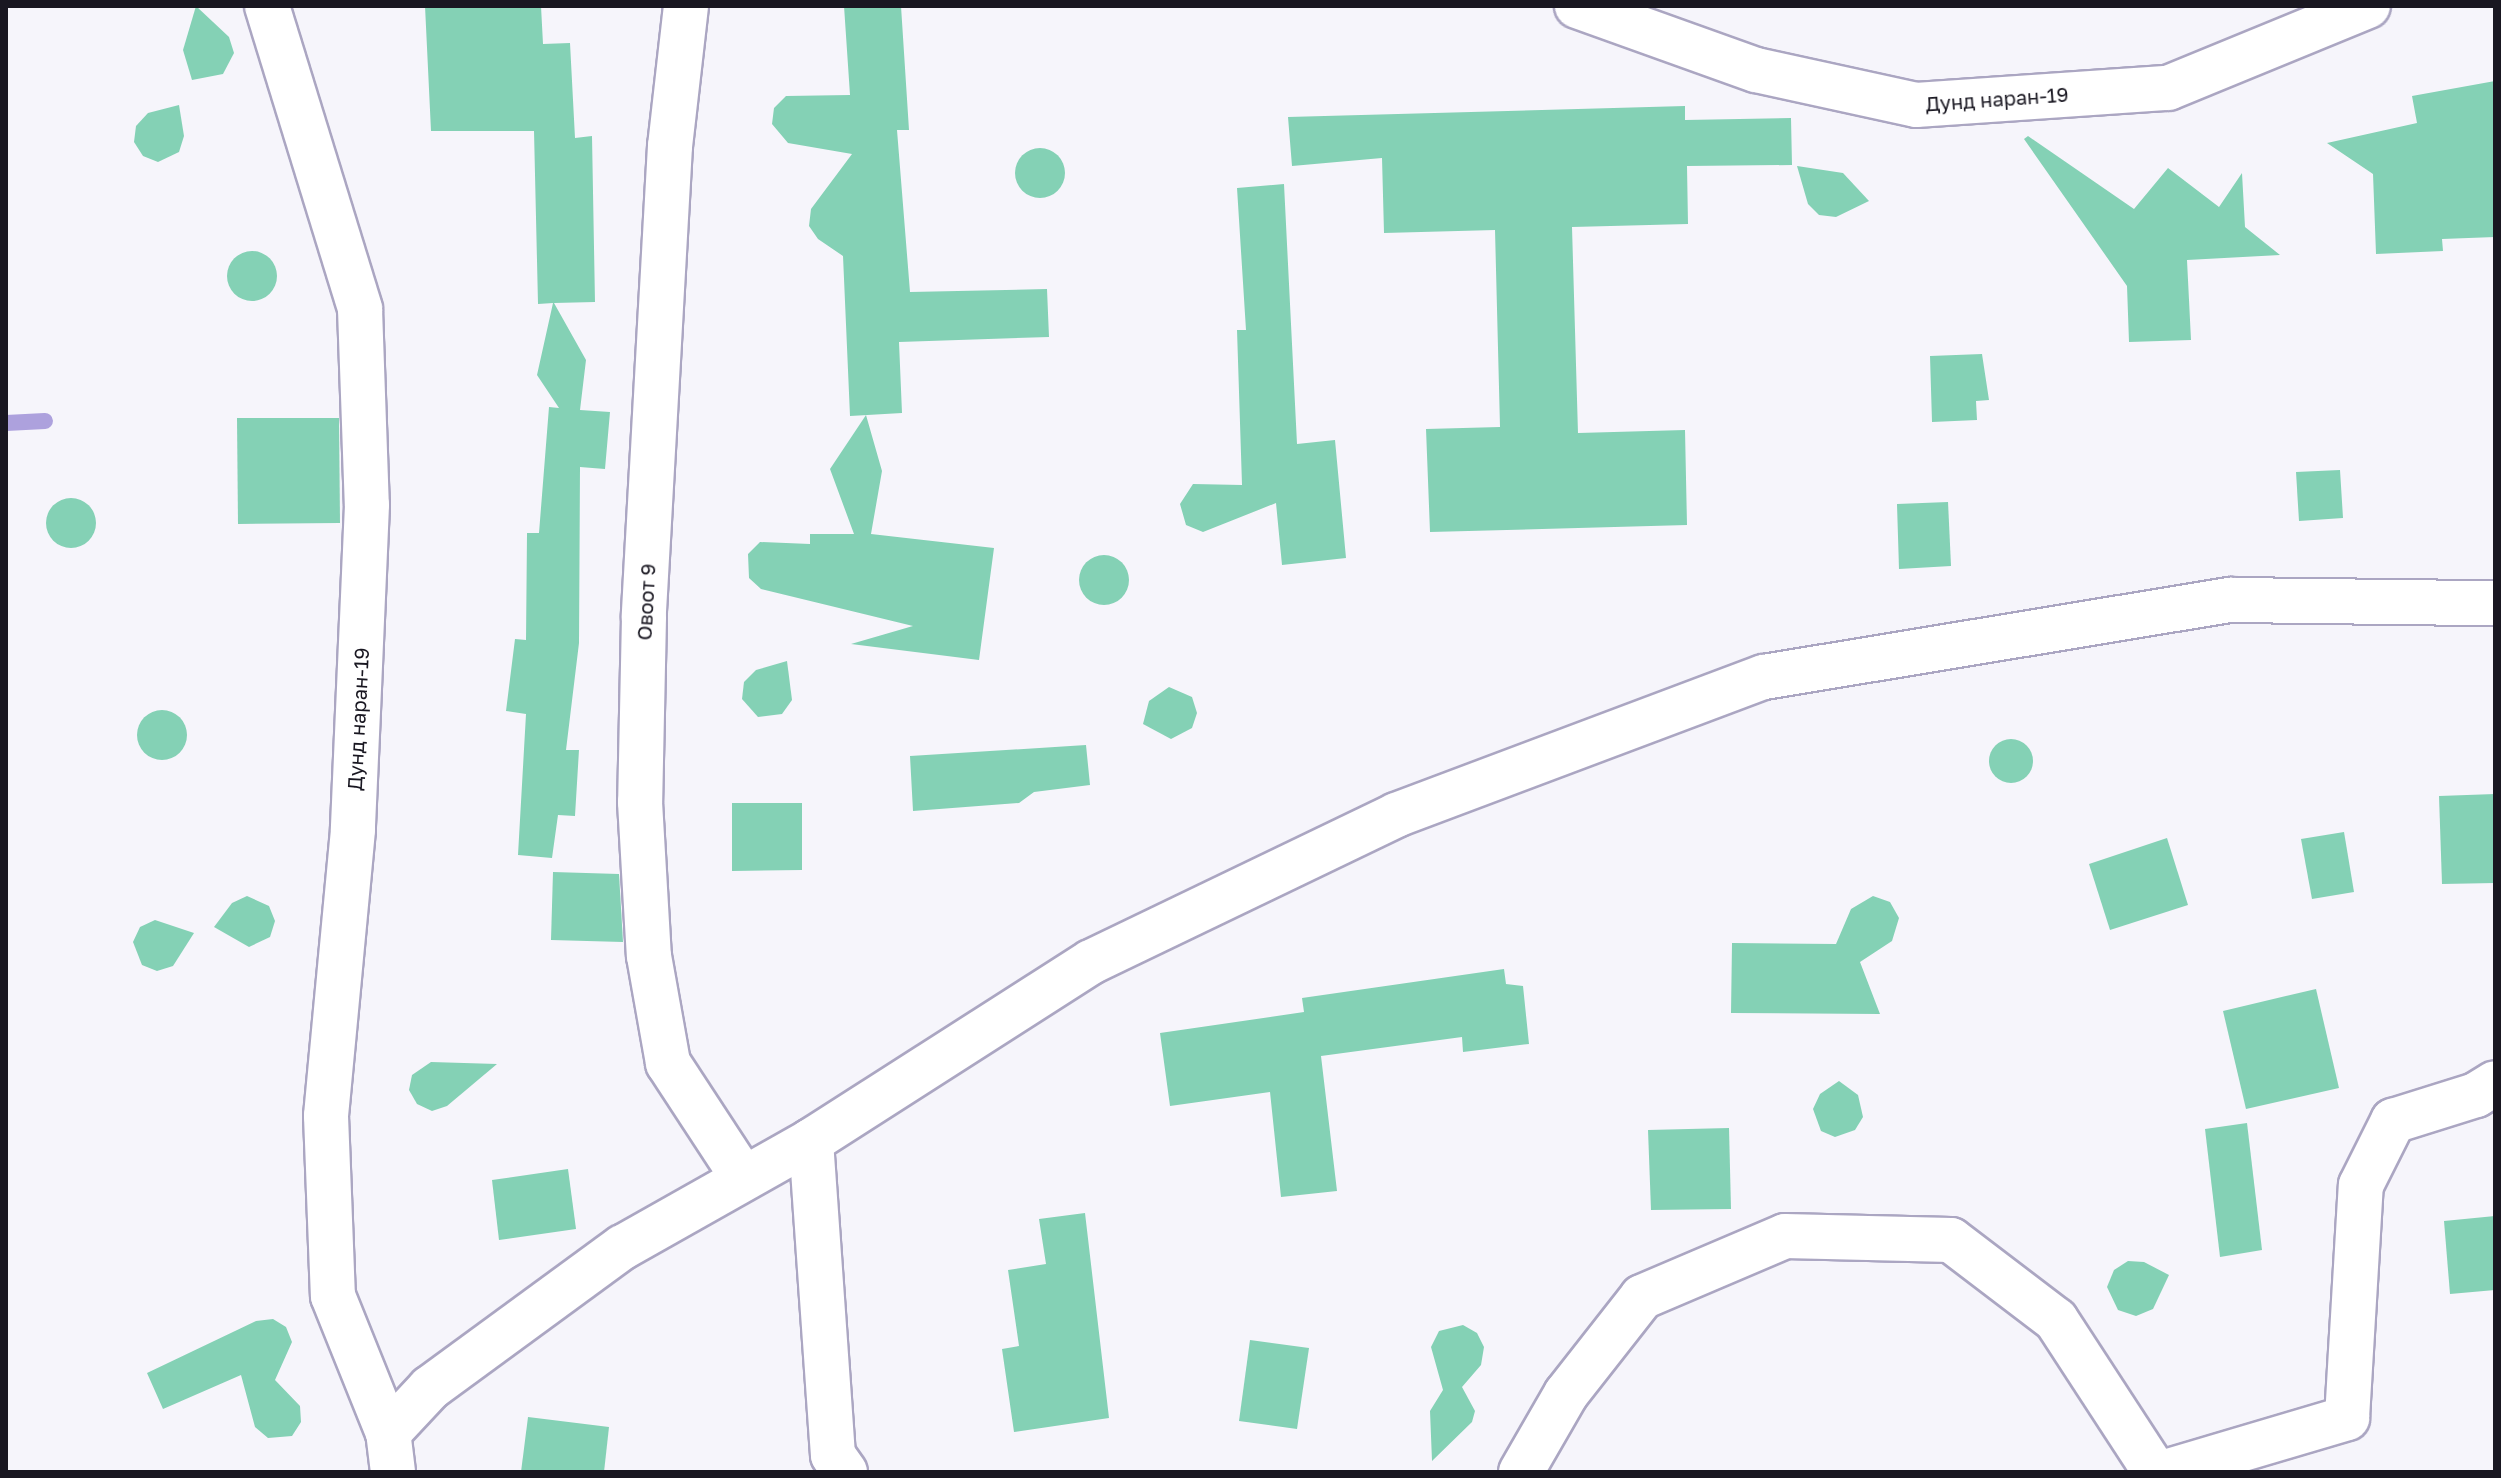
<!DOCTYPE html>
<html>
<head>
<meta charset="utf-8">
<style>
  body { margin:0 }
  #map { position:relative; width:2501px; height:1478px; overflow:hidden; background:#f6f5fb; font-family:"Golos Text",sans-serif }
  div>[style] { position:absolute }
  .stream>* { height:16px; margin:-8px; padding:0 8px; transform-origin:8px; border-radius:8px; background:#ada1dd }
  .building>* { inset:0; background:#84d1b5 }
  .round { border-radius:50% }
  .roads { filter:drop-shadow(2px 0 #aba6c2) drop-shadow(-2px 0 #aba6c2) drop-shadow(0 2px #aba6c2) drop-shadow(0 -2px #aba6c2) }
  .minor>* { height:44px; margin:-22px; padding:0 22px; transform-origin:22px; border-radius:22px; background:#fff }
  span { translate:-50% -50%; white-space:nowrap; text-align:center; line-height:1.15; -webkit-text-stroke:6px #fff; paint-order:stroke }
  .street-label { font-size:20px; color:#191721 }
  .frame { position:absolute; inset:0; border:8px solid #191721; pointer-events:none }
</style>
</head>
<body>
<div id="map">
  <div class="stream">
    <div style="left:6px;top:423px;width:39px;rotate:-3deg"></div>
  </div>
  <div class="building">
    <div style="clip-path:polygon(196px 6px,229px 37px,234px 53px,223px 74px,192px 80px,183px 50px)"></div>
    <div style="clip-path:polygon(425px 6px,541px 6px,543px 44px,570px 43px,575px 138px,592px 136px,595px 302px,554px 303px,586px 360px,580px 410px,610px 412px,605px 469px,580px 467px,579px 643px,566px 750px,579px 750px,575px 816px,558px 815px,552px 858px,518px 855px,526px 714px,506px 711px,515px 639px,526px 640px,527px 533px,539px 533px,549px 407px,559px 408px,537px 375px,553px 303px,538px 304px,534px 131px,431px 131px)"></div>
    <div style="clip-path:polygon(844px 6px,901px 6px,909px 130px,897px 130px,910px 292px,1047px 289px,1049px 337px,899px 342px,902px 413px,850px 416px,843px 256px,818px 239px,809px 226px,811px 209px,852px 154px,788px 143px,772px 124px,774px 108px,786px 96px,850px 95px)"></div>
    <div style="clip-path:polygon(2495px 81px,2495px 237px,2442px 239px,2443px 251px,2376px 254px,2373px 174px,2327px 143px,2417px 123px,2412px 96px)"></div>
    <div style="clip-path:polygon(179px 105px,184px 136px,179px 152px,158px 162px,143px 156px,134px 142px,136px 126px,148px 113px)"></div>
    <div style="clip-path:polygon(1685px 106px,1685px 120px,1791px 118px,1792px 165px,1687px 166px,1688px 224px,1572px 227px,1578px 433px,1685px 430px,1687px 525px,1430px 532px,1426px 429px,1500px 427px,1495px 230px,1384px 233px,1382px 158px,1292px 166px,1288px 117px)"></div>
    <div style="clip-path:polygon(2028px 136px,2134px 209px,2168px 168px,2219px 207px,2242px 173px,2245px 227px,2280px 255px,2187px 260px,2191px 340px,2129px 342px,2127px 286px,2024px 139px)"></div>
    <div class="round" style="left:1015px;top:148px;width:50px;height:50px"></div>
    <div style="clip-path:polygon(1797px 166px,1843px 173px,1869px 201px,1836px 217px,1819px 215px,1808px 204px)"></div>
    <div style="clip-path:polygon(1284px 184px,1297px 444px,1335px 440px,1346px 558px,1282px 565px,1276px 503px,1203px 532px,1186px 525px,1180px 504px,1193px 484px,1242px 485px,1237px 330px,1246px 330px,1237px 188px)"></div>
    <div class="round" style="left:227px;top:251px;width:50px;height:50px"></div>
    <div style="clip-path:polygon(1982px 354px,1989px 400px,1976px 401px,1977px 420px,1932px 422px,1930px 356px)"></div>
    <div style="clip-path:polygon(866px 415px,882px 471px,871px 534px,994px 548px,979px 660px,851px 644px,913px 626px,761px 589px,749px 578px,748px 554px,760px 542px,810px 544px,810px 534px,854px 534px,830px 469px)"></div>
    <div style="clip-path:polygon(237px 418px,339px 418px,340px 523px,238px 524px)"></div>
    <div style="clip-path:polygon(2340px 470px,2343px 518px,2299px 521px,2296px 472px)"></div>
    <div class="round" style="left:46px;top:498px;width:50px;height:50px"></div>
    <div style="clip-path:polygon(1948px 502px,1951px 566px,1899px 569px,1897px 504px)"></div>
    <div class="round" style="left:1079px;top:555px;width:50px;height:50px"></div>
    <div style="clip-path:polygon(787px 661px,792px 700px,782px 714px,758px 717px,742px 699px,744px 682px,756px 670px)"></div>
    <div style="clip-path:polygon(1169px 687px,1192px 697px,1197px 713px,1192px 728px,1171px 739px,1143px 724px,1149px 701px)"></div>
    <div class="round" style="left:137px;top:710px;width:50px;height:50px"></div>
    <div class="round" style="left:1989px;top:739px;width:44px;height:44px"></div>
    <div style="clip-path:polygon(1086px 745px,1090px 785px,1034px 792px,1019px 803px,913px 811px,910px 756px)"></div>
    <div style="clip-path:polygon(2495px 794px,2495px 883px,2442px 884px,2439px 796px)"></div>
    <div style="clip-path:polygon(732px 803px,802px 803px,802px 870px,732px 871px)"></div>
    <div style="clip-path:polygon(2344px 832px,2354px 892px,2312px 899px,2301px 839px)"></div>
    <div style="clip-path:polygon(2167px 838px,2188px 905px,2110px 930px,2089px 864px)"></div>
    <div style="clip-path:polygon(553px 872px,619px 874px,623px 942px,551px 940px)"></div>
    <div style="clip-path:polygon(247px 896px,269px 906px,275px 921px,270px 937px,249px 947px,214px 927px,232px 903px)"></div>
    <div style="clip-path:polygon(1873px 896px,1890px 902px,1899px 918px,1892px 941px,1860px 962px,1880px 1014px,1731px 1013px,1732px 943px,1836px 944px,1851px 909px)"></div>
    <div style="clip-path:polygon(155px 920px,194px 933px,173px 966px,157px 971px,142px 965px,133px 942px,140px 927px)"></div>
    <div style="clip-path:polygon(1504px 969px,1506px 984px,1523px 986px,1529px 1044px,1463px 1052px,1462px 1037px,1321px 1056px,1337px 1191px,1281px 1197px,1270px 1092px,1170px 1106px,1160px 1033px,1304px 1012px,1302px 998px)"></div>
    <div style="clip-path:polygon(2316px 989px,2339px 1088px,2246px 1109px,2223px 1011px)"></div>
    <div style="clip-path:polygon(431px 1062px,497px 1064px,447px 1106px,432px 1111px,417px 1104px,409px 1090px,412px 1075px)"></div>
    <div style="clip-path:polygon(1839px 1081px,1858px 1095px,1863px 1117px,1855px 1130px,1835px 1137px,1821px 1131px,1813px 1109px,1820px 1094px)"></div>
    <div style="clip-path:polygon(2247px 1123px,2262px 1250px,2220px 1257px,2205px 1129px)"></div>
    <div style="clip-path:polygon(1729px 1128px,1731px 1209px,1651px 1210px,1648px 1130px)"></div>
    <div style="clip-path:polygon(568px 1169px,576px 1229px,499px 1240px,492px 1180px)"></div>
    <div style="clip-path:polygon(1085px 1213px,1109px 1418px,1014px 1432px,1002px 1349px,1019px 1346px,1008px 1270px,1046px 1264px,1039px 1219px)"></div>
    <div style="clip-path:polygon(2495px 1216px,2495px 1290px,2450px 1294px,2444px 1221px)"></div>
    <div style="clip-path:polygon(2128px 1261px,2144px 1262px,2169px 1275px,2153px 1309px,2136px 1316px,2118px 1310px,2107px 1287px,2114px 1270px)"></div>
    <div style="clip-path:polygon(273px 1319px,286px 1327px,292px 1342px,275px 1380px,300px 1406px,301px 1422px,292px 1436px,268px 1438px,255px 1427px,241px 1375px,163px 1409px,147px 1373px,256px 1321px)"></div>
    <div style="clip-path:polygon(1463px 1325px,1477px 1333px,1484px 1347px,1481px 1365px,1462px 1387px,1475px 1411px,1472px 1422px,1432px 1461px,1430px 1411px,1443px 1390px,1431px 1347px,1439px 1331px)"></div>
    <div style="clip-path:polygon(1250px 1340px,1309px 1348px,1297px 1429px,1239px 1421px)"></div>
    <div style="clip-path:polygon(528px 1417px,609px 1427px,604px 1472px,521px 1472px)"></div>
  </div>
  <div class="roads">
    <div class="minor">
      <div style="left:267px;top:6px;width:317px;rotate:72.9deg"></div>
      <div style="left:360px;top:309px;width:196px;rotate:88deg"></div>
      <div style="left:367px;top:505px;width:325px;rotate:92.5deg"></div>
      <div style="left:353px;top:830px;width:287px;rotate:95.4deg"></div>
      <div style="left:326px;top:1116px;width:180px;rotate:87.8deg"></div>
      <div style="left:333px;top:1296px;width:148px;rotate:68.1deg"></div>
      <div style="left:686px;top:6px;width:141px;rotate:96.5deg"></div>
      <div style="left:670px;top:146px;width:472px;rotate:93.2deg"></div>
      <div style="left:644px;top:617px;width:185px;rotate:91.2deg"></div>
      <div style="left:640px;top:802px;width:154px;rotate:86.7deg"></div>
      <div style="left:649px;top:956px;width:109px;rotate:79.9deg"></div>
      <div style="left:668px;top:1063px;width:135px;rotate:56.8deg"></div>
      <div style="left:1577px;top:6px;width:190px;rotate:19.7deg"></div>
      <div style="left:1756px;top:70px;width:164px;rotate:12.3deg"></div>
      <div style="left:1916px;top:105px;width:253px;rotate:-3.9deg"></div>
      <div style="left:2168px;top:88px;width:216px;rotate:-22.3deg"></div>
      <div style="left:811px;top:1141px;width:315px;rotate:86deg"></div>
      <div style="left:833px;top:1455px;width:21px;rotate:55deg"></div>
      <div style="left:393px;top:1472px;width:39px;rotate:-97deg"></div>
      <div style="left:388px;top:1433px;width:62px;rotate:-47deg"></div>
      <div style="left:430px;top:1388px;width:239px;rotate:-36.2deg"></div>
      <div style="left:623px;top:1247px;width:216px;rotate:-29.4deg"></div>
      <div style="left:811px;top:1141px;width:332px;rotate:-32.6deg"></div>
      <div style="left:1091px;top:962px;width:339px;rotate:-25.7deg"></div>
      <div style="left:1396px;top:815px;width:393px;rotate:-20.6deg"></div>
      <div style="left:1764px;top:677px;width:473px;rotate:-9.4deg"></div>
      <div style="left:2231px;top:600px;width:264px;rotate:0.7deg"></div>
      <div style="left:1521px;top:1472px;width:90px;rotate:-60deg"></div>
      <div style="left:1566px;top:1394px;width:123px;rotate:-51.9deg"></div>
      <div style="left:1642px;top:1297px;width:155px;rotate:-23.1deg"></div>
      <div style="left:1785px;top:1236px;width:166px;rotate:1.4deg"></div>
      <div style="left:1951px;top:1240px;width:132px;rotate:37.3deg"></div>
      <div style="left:2056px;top:1320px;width:181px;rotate:56.9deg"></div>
      <div style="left:2165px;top:1472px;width:190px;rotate:-16.5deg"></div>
      <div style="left:2347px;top:1418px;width:233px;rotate:-86.6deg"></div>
      <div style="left:2361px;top:1185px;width:72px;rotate:-63.4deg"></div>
      <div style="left:2393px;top:1121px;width:87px;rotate:-17.4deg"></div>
      <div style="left:2476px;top:1095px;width:22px;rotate:-32deg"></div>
    </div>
  </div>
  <div class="street-label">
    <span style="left:1997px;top:99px;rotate:-4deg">Дунд наран-19</span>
    <span style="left:646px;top:602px;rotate:-87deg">Овоот 9</span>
    <span style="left:358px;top:719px;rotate:-87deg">Дунд наран-19</span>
  </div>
  <div class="frame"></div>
</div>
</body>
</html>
